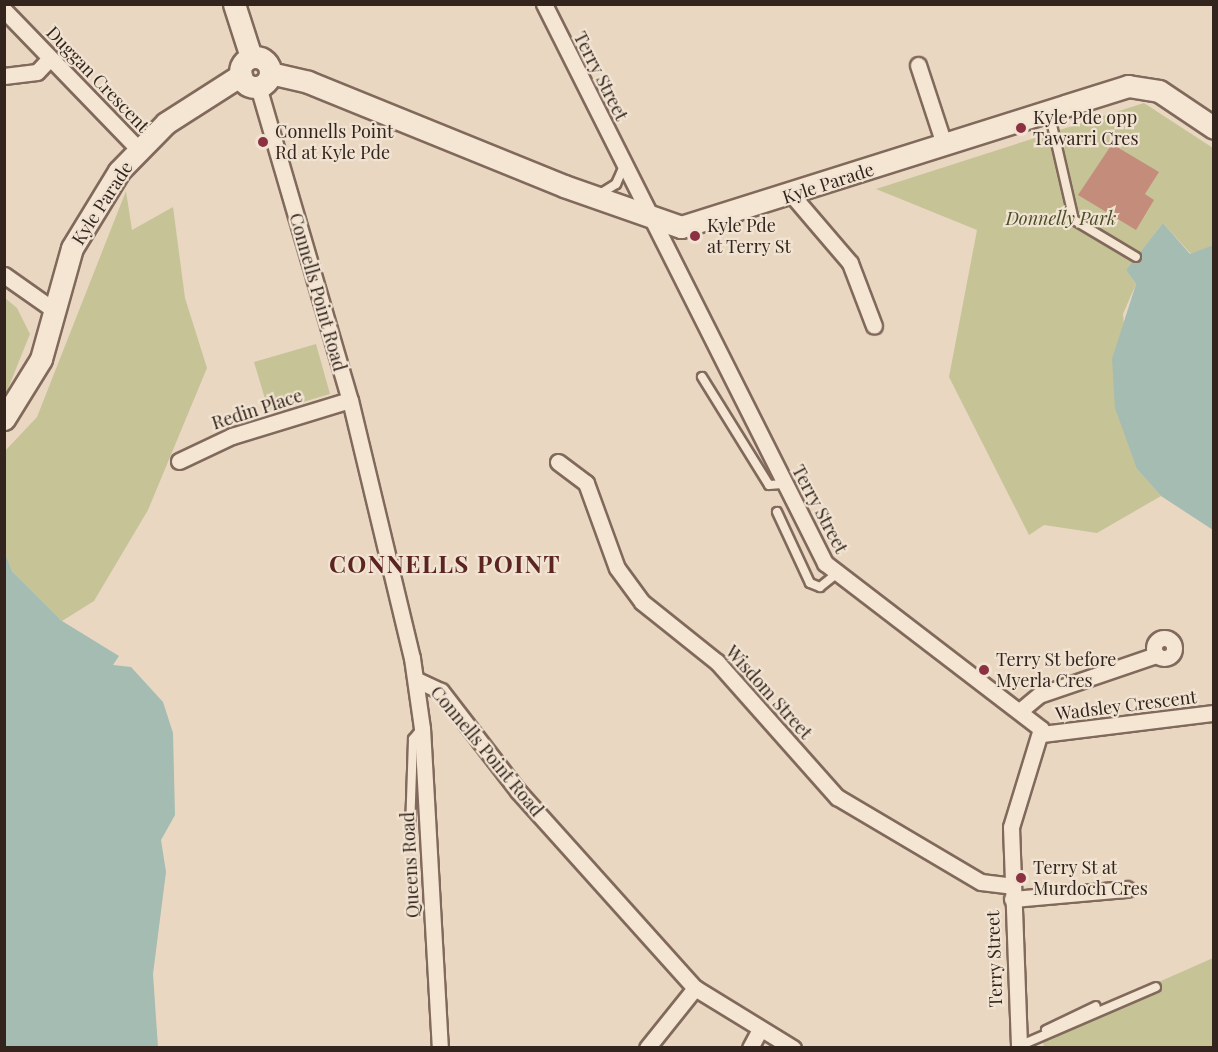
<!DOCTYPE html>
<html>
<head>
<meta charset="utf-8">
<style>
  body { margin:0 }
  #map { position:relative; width:1218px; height:1052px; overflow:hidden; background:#e9d7c2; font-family:"Playfair Display",serif }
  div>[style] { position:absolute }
  .green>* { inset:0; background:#c6c397 }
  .water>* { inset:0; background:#a4bcb1 }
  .building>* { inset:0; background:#c48d7b }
  .roads { filter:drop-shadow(2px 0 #81695b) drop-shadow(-2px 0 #81695b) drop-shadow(0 2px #81695b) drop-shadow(0 -2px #81695b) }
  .lane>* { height:8px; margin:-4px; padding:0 4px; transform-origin:4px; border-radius:4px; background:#f5e6d4 }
  .street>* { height:15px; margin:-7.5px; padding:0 7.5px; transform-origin:7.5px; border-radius:7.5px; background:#f5e6d4 }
  .street>.ring { margin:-7.5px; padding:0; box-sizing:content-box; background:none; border:15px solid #f5e6d4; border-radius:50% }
  .secondary>* { height:21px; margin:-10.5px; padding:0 10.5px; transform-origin:10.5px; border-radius:10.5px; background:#f5e6d4 }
  .secondary>.ring { margin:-10.5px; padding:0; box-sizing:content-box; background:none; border:21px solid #f5e6d4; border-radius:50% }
  .dots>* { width:16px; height:16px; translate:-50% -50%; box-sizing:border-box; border:3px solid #f1e3d1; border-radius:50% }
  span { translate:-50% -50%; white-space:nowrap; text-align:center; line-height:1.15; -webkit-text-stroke:4.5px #f1e3d1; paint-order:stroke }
  .street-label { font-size:18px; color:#33241e }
  .poi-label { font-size:18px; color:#33241e }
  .left { translate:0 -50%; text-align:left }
  .park-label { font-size:18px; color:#4a4d26; font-style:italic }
  .district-label { font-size:24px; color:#5b2421; font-weight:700; letter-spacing:1.5px }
  .frame { position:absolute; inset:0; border:6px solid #33241e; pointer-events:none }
</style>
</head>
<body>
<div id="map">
  <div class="green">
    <div style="clip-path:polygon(1144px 103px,1213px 148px,1213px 245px,1191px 254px,1163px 223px,1126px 270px,1136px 284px,1123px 314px,1137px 469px,1161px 496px,1097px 533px,1044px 525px,1029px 535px,949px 377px,977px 230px,876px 189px)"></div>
    <div style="clip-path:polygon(126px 191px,132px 230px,173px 207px,185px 298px,207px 368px,148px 510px,94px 601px,62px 621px,12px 571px,5px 553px,4px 452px,37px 417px)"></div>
    <div style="clip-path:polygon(5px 298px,17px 308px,30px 334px,5px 396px)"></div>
    <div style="clip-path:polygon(316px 344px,330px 394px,269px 412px,254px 362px)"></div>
    <div style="clip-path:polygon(1213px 958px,1213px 1047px,1044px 1047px,1041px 1034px)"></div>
  </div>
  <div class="water">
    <div style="clip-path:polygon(1163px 223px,1190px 254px,1213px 245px,1213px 530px,1161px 496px,1137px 469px,1115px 408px,1112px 359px,1136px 284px,1126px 270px)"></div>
    <div style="clip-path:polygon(5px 553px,12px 571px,62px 621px,119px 656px,113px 665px,131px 667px,163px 702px,173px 733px,175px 815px,161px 840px,166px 872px,153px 974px,158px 1047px,5px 1047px)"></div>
  </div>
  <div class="building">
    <div style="clip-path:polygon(1112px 144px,1159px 172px,1145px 194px,1154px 200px,1136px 230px,1078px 195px)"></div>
  </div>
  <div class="roads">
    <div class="lane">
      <div style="left:1049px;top:112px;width:111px;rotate:77deg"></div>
      <div style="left:1074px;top:220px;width:72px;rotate:30.8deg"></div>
      <div style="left:600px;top:194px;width:19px;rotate:-32deg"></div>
      <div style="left:616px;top:184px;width:20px;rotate:-66deg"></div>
      <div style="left:702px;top:377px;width:127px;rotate:58.2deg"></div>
      <div style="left:769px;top:485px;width:16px;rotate:-4deg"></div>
      <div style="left:777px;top:512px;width:78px;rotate:65.1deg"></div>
      <div style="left:810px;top:583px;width:11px;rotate:22deg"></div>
      <div style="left:820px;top:587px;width:19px;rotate:-39deg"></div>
      <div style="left:410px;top:830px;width:91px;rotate:-88.1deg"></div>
      <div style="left:413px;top:739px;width:13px;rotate:-51deg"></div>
      <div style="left:1046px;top:1030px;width:55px;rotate:-25.6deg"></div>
      <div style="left:1019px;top:1046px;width:149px;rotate:-23.3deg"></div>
    </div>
    <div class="street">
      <div style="left:544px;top:4px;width:626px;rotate:63.31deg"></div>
      <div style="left:825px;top:563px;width:272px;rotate:37.5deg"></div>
      <div style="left:1041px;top:729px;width:102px;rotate:107deg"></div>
      <div style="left:1011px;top:827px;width:221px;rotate:87.9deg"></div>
      <div style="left:4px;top:10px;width:193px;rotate:46deg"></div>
      <div style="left:918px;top:65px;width:83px;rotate:71.8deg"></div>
      <div style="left:4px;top:76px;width:33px;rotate:-7deg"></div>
      <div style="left:37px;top:72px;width:18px;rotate:-47deg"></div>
      <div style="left:258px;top:86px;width:327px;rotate:73.7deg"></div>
      <div style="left:350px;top:400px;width:265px;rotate:76.5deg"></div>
      <div style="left:412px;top:658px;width:71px;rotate:81.9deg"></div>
      <div style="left:422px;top:728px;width:321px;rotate:86.8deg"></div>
      <div style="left:792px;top:195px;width:89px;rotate:49.5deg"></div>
      <div style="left:850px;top:263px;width:67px;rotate:69.1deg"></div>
      <div style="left:4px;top:275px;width:62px;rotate:35.2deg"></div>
      <div style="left:179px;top:461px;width:59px;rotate:-25.3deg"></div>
      <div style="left:232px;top:436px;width:123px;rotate:-17deg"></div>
      <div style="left:558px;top:462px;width:35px;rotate:37deg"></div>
      <div style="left:586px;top:483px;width:90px;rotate:70deg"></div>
      <div style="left:617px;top:568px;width:42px;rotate:53.7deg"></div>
      <div style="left:642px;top:602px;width:96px;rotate:38.7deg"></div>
      <div style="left:717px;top:662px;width:181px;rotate:48.4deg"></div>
      <div style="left:837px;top:797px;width:167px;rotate:30.6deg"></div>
      <div style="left:981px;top:882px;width:31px;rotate:7deg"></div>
      <div class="ring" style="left:1154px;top:638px;width:5px;height:5px"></div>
      <div style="left:417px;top:680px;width:26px;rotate:25deg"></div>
      <div style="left:441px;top:691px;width:126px;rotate:52.4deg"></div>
      <div style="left:518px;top:791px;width:265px;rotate:48.1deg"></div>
      <div style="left:695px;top:988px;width:115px;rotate:31.5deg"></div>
      <div style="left:1021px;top:710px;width:23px;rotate:-40deg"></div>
      <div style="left:1039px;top:695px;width:124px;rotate:-18.9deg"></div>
      <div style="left:1042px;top:734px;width:173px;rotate:-7deg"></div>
      <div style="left:1012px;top:899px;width:115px;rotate:-5deg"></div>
      <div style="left:647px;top:1048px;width:77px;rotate:-51.3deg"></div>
      <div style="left:750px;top:1048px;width:21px;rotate:-62deg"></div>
    </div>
    <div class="secondary">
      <div style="left:234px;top:4px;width:56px;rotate:72.2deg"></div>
      <div class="ring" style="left:240px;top:57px;width:9px;height:9px"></div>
      <div style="left:270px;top:73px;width:39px;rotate:13deg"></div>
      <div style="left:308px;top:82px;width:276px;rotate:22.1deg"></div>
      <div style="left:564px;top:186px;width:124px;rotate:19.3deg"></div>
      <div style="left:681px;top:227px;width:469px;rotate:-17.5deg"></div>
      <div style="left:1128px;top:86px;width:31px;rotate:9deg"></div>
      <div style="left:1159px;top:91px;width:66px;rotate:33.9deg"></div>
      <div style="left:4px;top:419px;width:70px;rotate:-58.3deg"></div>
      <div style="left:41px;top:359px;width:115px;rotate:-74.4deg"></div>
      <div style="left:72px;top:248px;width:90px;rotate:-58.6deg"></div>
      <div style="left:119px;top:171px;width:67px;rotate:-45.6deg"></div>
      <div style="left:166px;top:123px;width:89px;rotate:-32.6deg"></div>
    </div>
  </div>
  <div class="dots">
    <div style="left:1021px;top:128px;background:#8b3141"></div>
    <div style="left:263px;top:142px;background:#8b3141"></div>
    <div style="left:695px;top:236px;background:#8b3141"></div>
    <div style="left:984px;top:670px;background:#8b3141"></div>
    <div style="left:1021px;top:878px;background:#8b3141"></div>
  </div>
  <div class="street-label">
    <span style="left:601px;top:76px;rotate:63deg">Terry Street</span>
    <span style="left:98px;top:79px;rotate:46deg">Duggan Crescent</span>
    <span style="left:828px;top:183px;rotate:-18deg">Kyle Parade</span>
    <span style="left:102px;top:203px;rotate:-57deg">Kyle Parade</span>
    <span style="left:318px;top:292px;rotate:74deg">Connells Point Road</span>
    <span style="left:257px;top:409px;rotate:-18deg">Redin Place</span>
    <span style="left:820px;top:509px;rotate:62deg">Terry Street</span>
    <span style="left:769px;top:692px;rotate:48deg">Wisdom Street</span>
    <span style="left:1126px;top:705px;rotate:-7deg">Wadsley Crescent</span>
    <span style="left:487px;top:751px;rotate:50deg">Connells Point Road</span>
    <span style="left:410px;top:865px;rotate:-93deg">Queens Road</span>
    <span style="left:994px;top:959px;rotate:-92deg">Terry Street</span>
  </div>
  <div class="poi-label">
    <span class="left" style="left:1033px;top:128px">Kyle Pde opp<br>Tawarri Cres</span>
    <span class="left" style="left:275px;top:142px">Connells Point<br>Rd at Kyle Pde</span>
    <span class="left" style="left:707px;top:236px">Kyle Pde<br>at Terry St</span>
    <span class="left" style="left:996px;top:670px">Terry St before<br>Myerla Cres</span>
    <span class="left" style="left:1033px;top:878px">Terry St at<br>Murdoch Cres</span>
  </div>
  <div class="park-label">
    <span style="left:1061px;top:218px">Donnelly Park</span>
  </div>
  <div class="district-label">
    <span style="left:445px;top:564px">CONNELLS POINT</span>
  </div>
  <div class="frame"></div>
</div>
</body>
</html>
